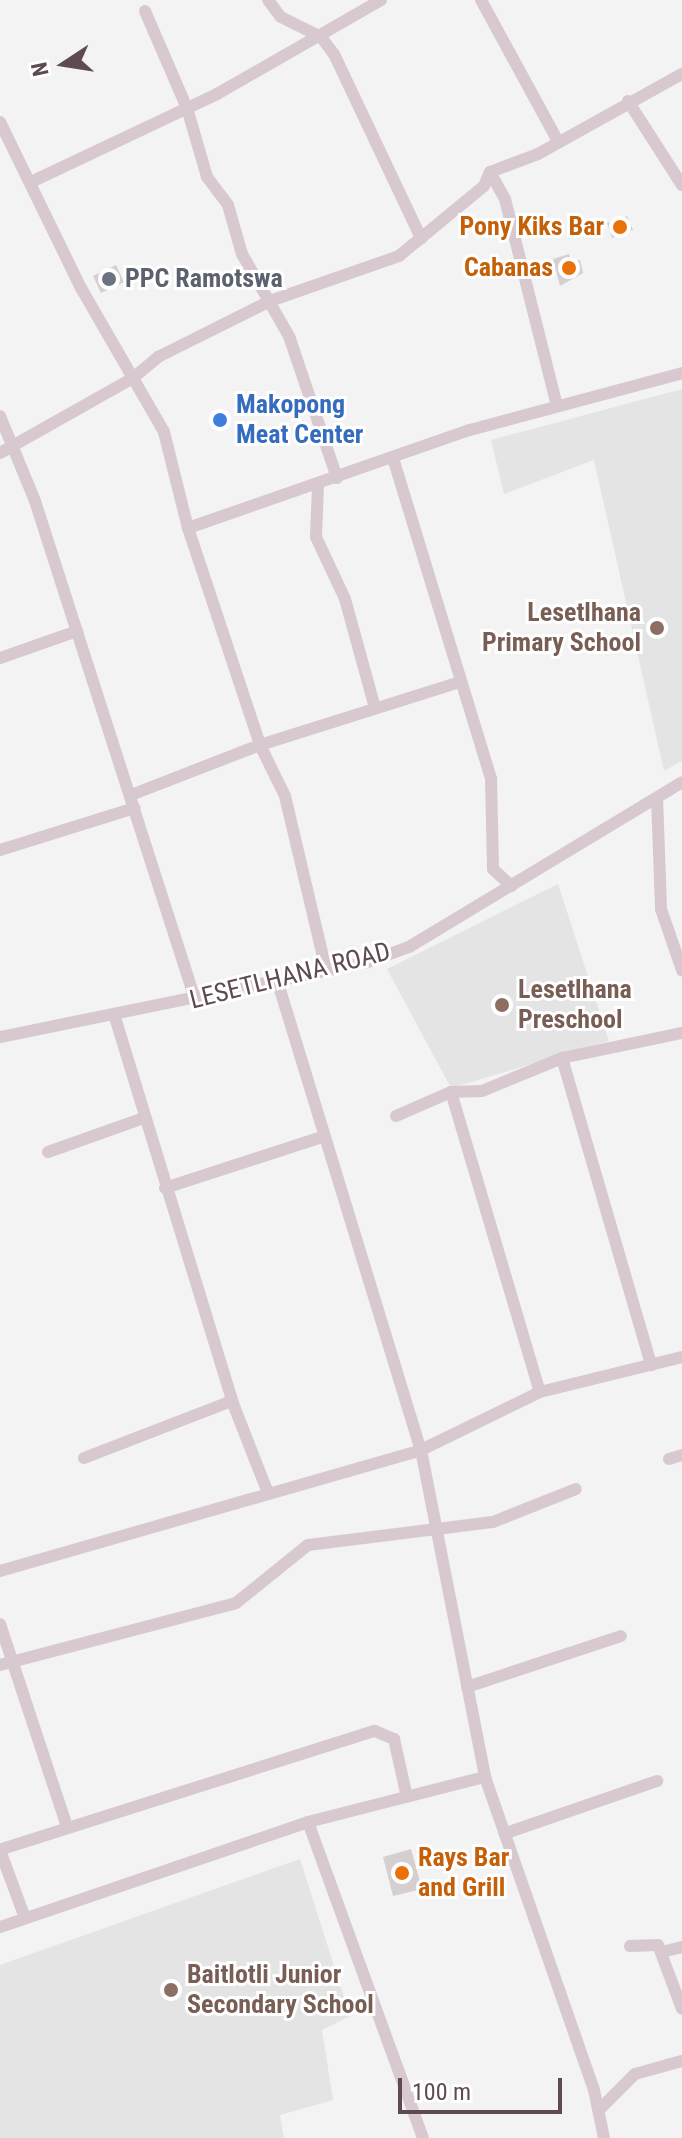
<!DOCTYPE html>
<html>
<head>
<meta charset="utf-8">
<style>
  body { margin:0 }
  #map { position:relative; width:682px; height:2138px; overflow:hidden; background:#f2f3f2; font-family:"Roboto Condensed",sans-serif }
  div>[style] { position:absolute }
  .education>* { inset:0; background:#e3e4e3 }
  .building>* { inset:0; background:#d5cfd0 }
  .minor>* { height:12px; margin:-6px; padding:0 6px; transform-origin:6px; border-radius:6px; background:#d8c9d0 }
  .dots>* { width:22px; height:22px; translate:-50% -50%; box-sizing:border-box; border:4px solid #fff; border-radius:50% }
  span { translate:-50% -50%; white-space:nowrap; text-align:center; line-height:1.15; -webkit-text-stroke:6px #fff; paint-order:stroke }
  .food-label { font-size:26px; color:#c56008; font-weight:700 }
  .right { translate:-100% -50%; text-align:right }
  .left { translate:0 -50%; text-align:left }
  .worship-label { font-size:26px; color:#5b616d; font-weight:700 }
  .shop-label { font-size:26px; color:#366cbe; font-weight:700 }
  .education-label { font-size:26px; color:#785e54; font-weight:700 }
  .street-label { font-size:26px; color:#5e4a53 }
  .north { position:absolute; left:24px; top:24px; width:80px; height:80px; -webkit-text-stroke:6px #fff; paint-order:stroke; rotate:258deg; font-size:22px; font-weight:700; line-height:32px; text-align:center; color:#5e4a53 }
  .north::after { content:''; display:block; margin:auto; width:28px; height:36px; background:#5e4a53; clip-path:polygon(50% 0,100% 100%,50% 72%,0 100%) }
  .scale { position:absolute; left:398px; top:2078px; width:164px; height:36px; box-sizing:border-box; border:4px solid #5e4a53; border-top:0; padding-left:10px; font-size:24px; line-height:28px; white-space:nowrap; color:#5e4a53; -webkit-text-stroke:6px #fff; paint-order:stroke }
</style>
</head>
<body>
<div id="map">
  <div class="education">
    <div style="clip-path:polygon(682px 389px,682px 761px,664px 771px,594px 460px,504px 494px,491px 440px)"></div>
    <div style="clip-path:polygon(558px 884px,609px 1041px,451px 1088px,387px 969px)"></div>
    <div style="clip-path:polygon(300px 1859px,350px 2016px,322px 2030px,333px 2100px,280px 2115px,284px 2138px,0 2138px,0 1965px)"></div>
  </div>
  <div class="building">
    <div style="clip-path:polygon(627px 216px,633px 230px,612px 238px,607px 223px)"></div>
    <div style="clip-path:polygon(569px 254px,571px 263px,580px 260px,583px 273px,560px 286px,553px 259px)"></div>
    <div style="clip-path:polygon(116px 265px,124px 282px,101px 293px,93px 276px)"></div>
    <div style="clip-path:polygon(411px 1849px,422px 1889px,393px 1896px,383px 1857px)"></div>
  </div>
  <div class="minor">
    <div style="left:268px;top:0;width:21px;rotate:53deg"></div>
    <div style="left:281px;top:17px;width:45px;rotate:26.6deg"></div>
    <div style="left:321px;top:37px;width:21px;rotate:53deg"></div>
    <div style="left:334px;top:54px;width:204px;rotate:64.7deg"></div>
    <div style="left:481px;top:0;width:161px;rotate:61.4deg"></div>
    <div style="left:145px;top:11px;width:106px;rotate:66.6deg"></div>
    <div style="left:187px;top:108px;width:72px;rotate:73.8deg"></div>
    <div style="left:207px;top:177px;width:35px;rotate:53deg"></div>
    <div style="left:228px;top:205px;width:51px;rotate:74.1deg"></div>
    <div style="left:242px;top:254px;width:95px;rotate:60.2deg"></div>
    <div style="left:289px;top:336px;width:150px;rotate:71.3deg"></div>
    <div style="left:628px;top:101px;width:100px;rotate:57.3deg"></div>
    <div style="left:0;top:122px;width:185px;rotate:64deg"></div>
    <div style="left:81px;top:288px;width:166px;rotate:60deg"></div>
    <div style="left:164px;top:432px;width:99px;rotate:76deg"></div>
    <div style="left:188px;top:528px;width:229px;rotate:71.6deg"></div>
    <div style="left:260px;top:745px;width:57px;rotate:63.9deg"></div>
    <div style="left:285px;top:796px;width:178px;rotate:76.7deg"></div>
    <div style="left:490px;top:172px;width:31px;rotate:61deg"></div>
    <div style="left:505px;top:199px;width:213px;rotate:75.9deg"></div>
    <div style="left:31px;top:182px;width:206px;rotate:-25.3deg"></div>
    <div style="left:217px;top:94px;width:189px;rotate:-29.8deg"></div>
    <div style="left:0;top:416px;width:92px;rotate:67.6deg"></div>
    <div style="left:35px;top:501px;width:523px;rotate:72.19deg"></div>
    <div style="left:0;top:453px;width:153px;rotate:-29.4deg"></div>
    <div style="left:133px;top:378px;width:33px;rotate:-40deg"></div>
    <div style="left:158px;top:357px;width:125px;rotate:-26.6deg"></div>
    <div style="left:270px;top:301px;width:137px;rotate:-19.2deg"></div>
    <div style="left:399px;top:256px;width:110px;rotate:-39.5deg"></div>
    <div style="left:484px;top:186px;width:15px;rotate:-67deg"></div>
    <div style="left:490px;top:172px;width:51px;rotate:-20.6deg"></div>
    <div style="left:538px;top:154px;width:165px;rotate:-29.1deg"></div>
    <div style="left:393px;top:458px;width:336px;rotate:73deg"></div>
    <div style="left:491px;top:779px;width:90px;rotate:88.7deg"></div>
    <div style="left:493px;top:869px;width:25px;rotate:43deg"></div>
    <div style="left:318px;top:485px;width:52px;rotate:92.2deg"></div>
    <div style="left:316px;top:537px;width:68px;rotate:64.9deg"></div>
    <div style="left:345px;top:599px;width:113px;rotate:74.6deg"></div>
    <div style="left:188px;top:528px;width:299px;rotate:-19.2deg"></div>
    <div style="left:470px;top:430px;width:220px;rotate:-15deg"></div>
    <div style="left:0;top:658px;width:82px;rotate:-19.3deg"></div>
    <div style="left:131px;top:795px;width:138px;rotate:-21.2deg"></div>
    <div style="left:260px;top:745px;width:210px;rotate:-17.5deg"></div>
    <div style="left:657px;top:798px;width:111px;rotate:87.9deg"></div>
    <div style="left:661px;top:909px;width:65px;rotate:71deg"></div>
    <div style="left:0;top:850px;width:141px;rotate:-17.3deg"></div>
    <div style="left:278px;top:983px;width:488px;rotate:73deg"></div>
    <div style="left:421px;top:1450px;width:333px;rotate:78.9deg"></div>
    <div style="left:485px;top:1777px;width:331px;rotate:70.8deg"></div>
    <div style="left:594px;top:2090px;width:49px;rotate:78.2deg"></div>
    <div style="left:114px;top:1014px;width:405px;rotate:73deg"></div>
    <div style="left:232px;top:1401px;width:99px;rotate:68.6deg"></div>
    <div style="left:0;top:1037px;width:372px;rotate:-11.5deg"></div>
    <div style="left:365px;top:963px;width:47px;rotate:-20deg"></div>
    <div style="left:409px;top:947px;width:319px;rotate:-31.1deg"></div>
    <div style="left:562px;top:1058px;width:320px;rotate:73.8deg"></div>
    <div style="left:451px;top:1092px;width:313px;rotate:73.5deg"></div>
    <div style="left:396px;top:1116px;width:60px;rotate:-23.6deg"></div>
    <div style="left:451px;top:1092px;width:31px;rotate:-2deg"></div>
    <div style="left:482px;top:1091px;width:87px;rotate:-22.4deg"></div>
    <div style="left:562px;top:1058px;width:123px;rotate:-11.8deg"></div>
    <div style="left:48px;top:1152px;width:102px;rotate:-19.5deg"></div>
    <div style="left:165px;top:1188px;width:165px;rotate:-18deg"></div>
    <div style="left:84px;top:1458px;width:159px;rotate:-21.1deg"></div>
    <div style="left:669px;top:1459px;width:14px;rotate:-17deg"></div>
    <div style="left:0;top:1571px;width:438px;rotate:-16deg"></div>
    <div style="left:421px;top:1450px;width:132px;rotate:-26deg"></div>
    <div style="left:540px;top:1392px;width:146px;rotate:-13.8deg"></div>
    <div style="left:0;top:1624px;width:214px;rotate:71.7deg"></div>
    <div style="left:0;top:1665px;width:244px;rotate:-14.7deg"></div>
    <div style="left:236px;top:1603px;width:92px;rotate:-38.9deg"></div>
    <div style="left:308px;top:1545px;width:186px;rotate:-7.1deg"></div>
    <div style="left:493px;top:1522px;width:89px;rotate:-21.7deg"></div>
    <div style="left:467px;top:1687px;width:162px;rotate:-18.3deg"></div>
    <div style="left:308px;top:1822px;width:336px;rotate:70deg"></div>
    <div style="left:506px;top:1833px;width:160px;rotate:-19deg"></div>
    <div style="left:2px;top:1849px;width:391px;rotate:-17.6deg"></div>
    <div style="left:375px;top:1731px;width:21px;rotate:23deg"></div>
    <div style="left:394px;top:1739px;width:59px;rotate:77.4deg"></div>
    <div style="left:0;top:1850px;width:72px;rotate:69.8deg"></div>
    <div style="left:0;top:1927px;width:325px;rotate:-18.8deg"></div>
    <div style="left:308px;top:1822px;width:183px;rotate:-14.3deg"></div>
    <div style="left:630px;top:1946px;width:28px;rotate:-2deg"></div>
    <div style="left:658px;top:1945px;width:68px;rotate:69.4deg"></div>
    <div style="left:662px;top:1952px;width:21px;rotate:-14deg"></div>
    <div style="left:600px;top:2109px;width:49px;rotate:-45deg"></div>
    <div style="left:635px;top:2074px;width:49px;rotate:-15.5deg"></div>
  </div>
  <div class="dots">
    <div style="left:620px;top:227px;background:#e8710a"></div>
    <div style="left:569px;top:268px;background:#e8710a"></div>
    <div style="left:109px;top:279px;background:#6b7280"></div>
    <div style="left:220px;top:420px;background:#3f7fe0"></div>
    <div style="left:657px;top:628px;background:#8d6e63"></div>
    <div style="left:502px;top:1005px;background:#8d6e63"></div>
    <div style="left:402px;top:1873px;background:#e8710a"></div>
    <div style="left:171px;top:1990px;background:#8d6e63"></div>
  </div>
  <div class="food-label">
    <span class="right" style="left:604px;top:227px">Pony Kiks Bar</span>
    <span class="right" style="left:553px;top:268px">Cabanas</span>
    <span class="left" style="left:418px;top:1873px">Rays Bar<br>and Grill</span>
  </div>
  <div class="worship-label">
    <span class="left" style="left:125px;top:279px">PPC Ramotswa</span>
  </div>
  <div class="shop-label">
    <span class="left" style="left:236px;top:420px">Makopong<br>Meat Center</span>
  </div>
  <div class="education-label">
    <span class="right" style="left:641px;top:628px">Lesetlhana<br>Primary School</span>
    <span class="left" style="left:518px;top:1005px">Lesetlhana<br>Preschool</span>
    <span class="left" style="left:187px;top:1990px">Baitlotli Junior<br>Secondary School</span>
  </div>
  <div class="street-label">
    <span style="left:290px;top:976px;rotate:-14deg">LESETLHANA ROAD</span>
  </div>
  <div class="north">N</div>
  <div class="scale">100 m</div>
</div>
</body>
</html>
